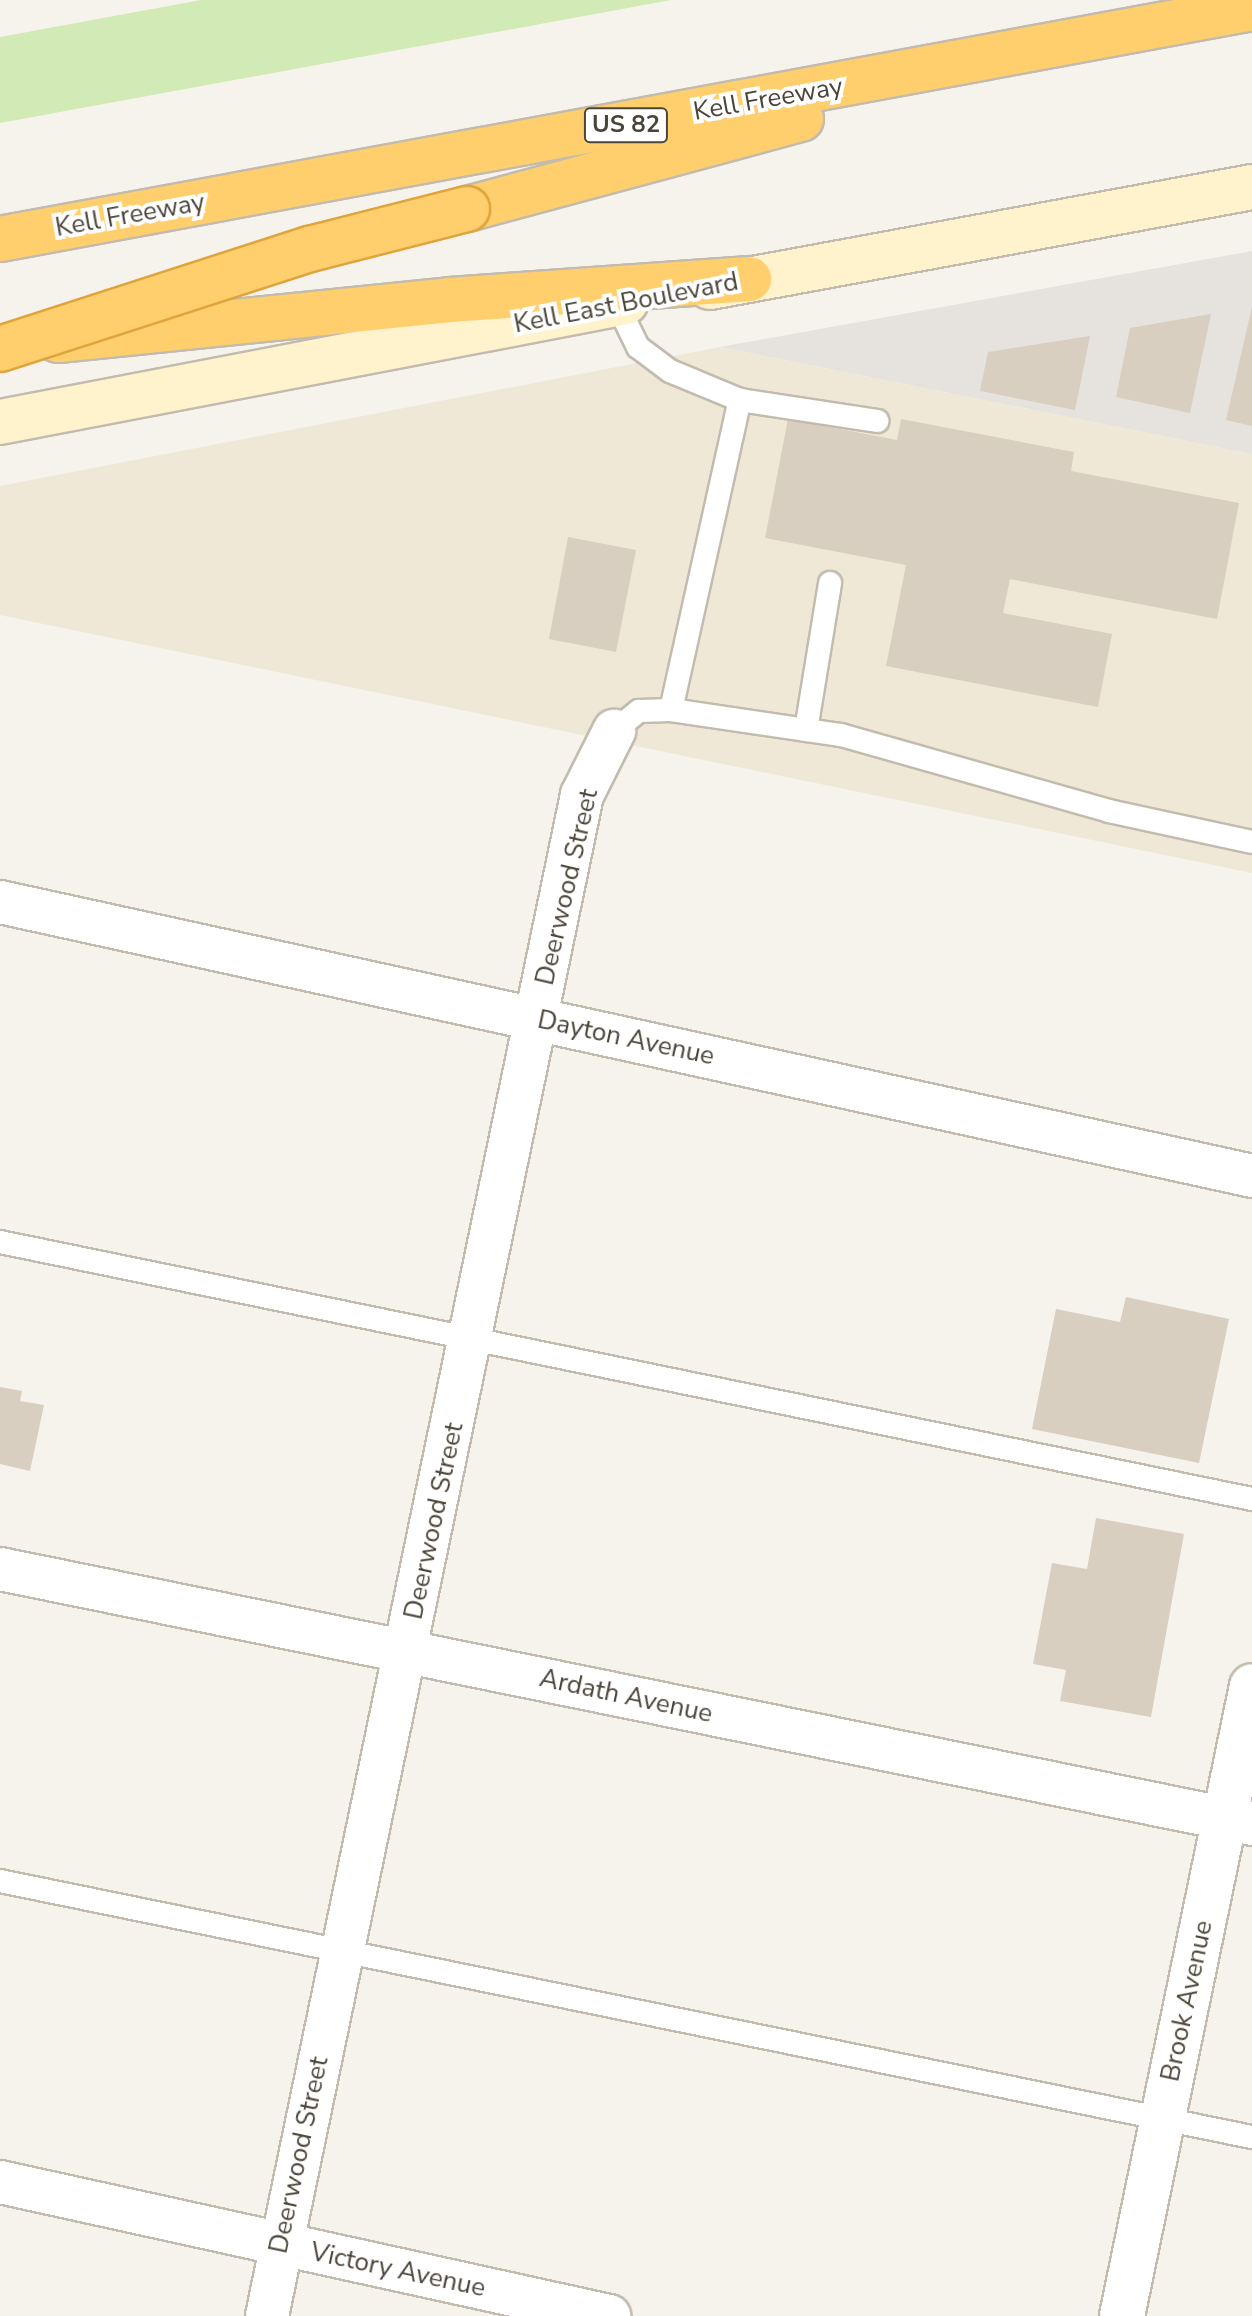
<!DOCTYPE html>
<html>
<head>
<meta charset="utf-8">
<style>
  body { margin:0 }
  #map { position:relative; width:1252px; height:2316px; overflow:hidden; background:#f6f3ec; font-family:"Nunito Sans",sans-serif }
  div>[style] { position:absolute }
  .industrial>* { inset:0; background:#e6e2dd }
  .education>* { inset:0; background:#efe8d6 }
  .green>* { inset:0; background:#d2eab5 }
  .building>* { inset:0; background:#d8cfc1 }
  .roads { filter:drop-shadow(2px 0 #c2bbae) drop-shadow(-2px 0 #c2bbae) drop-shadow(0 2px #c2bbae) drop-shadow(0 -2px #c2bbae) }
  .service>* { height:22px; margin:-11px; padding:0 11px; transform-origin:11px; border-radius:11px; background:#fff }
  .minor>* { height:42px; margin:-21px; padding:0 21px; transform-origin:21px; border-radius:21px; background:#fff }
  .tertiary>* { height:44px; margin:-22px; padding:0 22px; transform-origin:22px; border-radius:22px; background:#fff }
  .secondary>* { height:44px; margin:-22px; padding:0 22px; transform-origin:22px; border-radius:22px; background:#fff3cd }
  .motorway>* { height:44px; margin:-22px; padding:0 22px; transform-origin:22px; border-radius:22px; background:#ffcf6e }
  .bridges { filter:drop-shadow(2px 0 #e0a43c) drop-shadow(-2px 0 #e0a43c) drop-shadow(0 2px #e0a43c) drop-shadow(0 -2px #e0a43c) }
  .motorway-bridge>* { height:44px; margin:-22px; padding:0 22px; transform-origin:22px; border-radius:22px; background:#ffcf6e }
  span { translate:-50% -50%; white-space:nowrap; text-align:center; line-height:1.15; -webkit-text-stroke:8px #fff; paint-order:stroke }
  .shield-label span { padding:2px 6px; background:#fff; border:2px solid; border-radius:6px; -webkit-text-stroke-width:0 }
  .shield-label { font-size:24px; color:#4b4439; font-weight:700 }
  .street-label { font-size:26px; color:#4b4439 }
</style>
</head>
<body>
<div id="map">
  <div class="industrial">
    <div style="clip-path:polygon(1252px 251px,1252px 454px,720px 347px)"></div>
  </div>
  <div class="education">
    <div style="clip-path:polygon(720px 347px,1252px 454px,1252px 873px,0 615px,0 486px)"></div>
  </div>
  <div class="green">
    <div style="clip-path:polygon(201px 0,671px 0,0 123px,0 37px)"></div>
  </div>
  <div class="building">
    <div style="clip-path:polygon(1252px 307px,1252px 426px,1226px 420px)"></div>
    <div style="clip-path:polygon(1211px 314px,1190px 413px,1116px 397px,1130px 328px)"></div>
    <div style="clip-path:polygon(1090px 336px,1075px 410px,980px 391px,988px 352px)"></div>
    <div style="clip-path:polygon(788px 419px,897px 440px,901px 419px,1074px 452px,1071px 471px,1239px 503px,1217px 619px,1010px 579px,1003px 613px,1112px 634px,1098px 707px,886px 666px,906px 565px,765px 538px)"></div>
    <div style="clip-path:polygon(568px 537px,636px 550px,616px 652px,549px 639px)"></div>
    <div style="clip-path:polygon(1126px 1297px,1229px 1319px,1199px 1463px,1032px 1429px,1056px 1309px,1120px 1322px)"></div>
    <div style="clip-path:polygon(0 1387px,22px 1391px,20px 1401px,44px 1405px,30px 1471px,0 1464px)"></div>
    <div style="clip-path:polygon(1096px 1518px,1184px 1534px,1151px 1717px,1060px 1701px,1066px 1670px,1033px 1664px,1052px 1563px,1087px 1569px)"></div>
  </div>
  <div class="roads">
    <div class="service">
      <div style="left:617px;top:304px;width:48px;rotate:64deg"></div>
      <div style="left:638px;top:347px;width:40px;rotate:37deg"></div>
      <div style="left:670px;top:371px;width:76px;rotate:22.5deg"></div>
      <div style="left:740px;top:400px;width:139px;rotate:8.7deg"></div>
      <div style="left:671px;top:710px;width:318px;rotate:-77.5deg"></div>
      <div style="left:806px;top:730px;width:149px;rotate:-80.7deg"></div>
      <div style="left:614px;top:731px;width:32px;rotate:-39deg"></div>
      <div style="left:639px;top:711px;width:32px;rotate:-2deg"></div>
      <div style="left:671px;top:710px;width:172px;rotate:8.4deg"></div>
      <div style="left:841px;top:735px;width:279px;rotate:15.8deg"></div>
      <div style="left:1109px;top:811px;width:146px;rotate:12.2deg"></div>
      <div style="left:0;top:1242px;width:1278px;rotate:11.6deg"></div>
      <div style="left:0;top:1881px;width:1278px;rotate:11.56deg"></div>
    </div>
    <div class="minor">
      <div style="left:0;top:902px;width:1282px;rotate:12.34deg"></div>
      <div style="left:0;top:1569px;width:1278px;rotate:11.51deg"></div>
      <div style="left:0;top:2182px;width:624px;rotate:12.41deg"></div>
      <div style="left:267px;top:2316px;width:1553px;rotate:-78.3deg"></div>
      <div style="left:582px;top:795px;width:72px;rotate:-63.4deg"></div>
    </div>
    <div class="tertiary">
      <div style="left:1122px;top:2316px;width:643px;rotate:-78.34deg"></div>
    </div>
    <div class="secondary">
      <div style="left:710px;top:287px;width:551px;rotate:-10.45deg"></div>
      <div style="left:0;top:422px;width:637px;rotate:-10.85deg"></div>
    </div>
    <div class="motorway">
      <div style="left:467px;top:209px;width:346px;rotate:-15.1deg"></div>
      <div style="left:0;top:239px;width:1273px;rotate:-10.45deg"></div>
      <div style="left:58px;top:340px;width:394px;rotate:-5.8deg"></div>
      <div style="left:450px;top:300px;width:300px;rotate:-4deg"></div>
    </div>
  </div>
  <div class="bridges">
    <div class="motorway-bridge">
      <div style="left:0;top:349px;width:326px;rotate:-17.9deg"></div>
      <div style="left:310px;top:249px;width:162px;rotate:-14.3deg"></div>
    </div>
  </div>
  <div class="shield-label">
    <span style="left:626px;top:125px">US 82</span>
  </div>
  <div class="street-label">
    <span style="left:768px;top:99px;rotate:-10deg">Kell Freeway</span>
    <span style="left:130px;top:215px;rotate:-10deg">Kell Freeway</span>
    <span style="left:626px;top:303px;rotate:-11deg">Kell East Boulevard</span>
    <span style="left:567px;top:887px;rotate:-77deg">Deerwood Street</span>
    <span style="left:626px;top:1038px;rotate:12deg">Dayton Avenue</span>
    <span style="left:434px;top:1521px;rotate:-78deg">Deerwood Street</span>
    <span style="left:626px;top:1696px;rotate:12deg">Ardath Avenue</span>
    <span style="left:1187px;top:2001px;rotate:-78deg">Brook Avenue</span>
    <span style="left:299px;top:2155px;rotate:-78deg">Deerwood Street</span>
    <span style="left:398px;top:2270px;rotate:12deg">Victory Avenue</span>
  </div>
</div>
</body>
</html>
